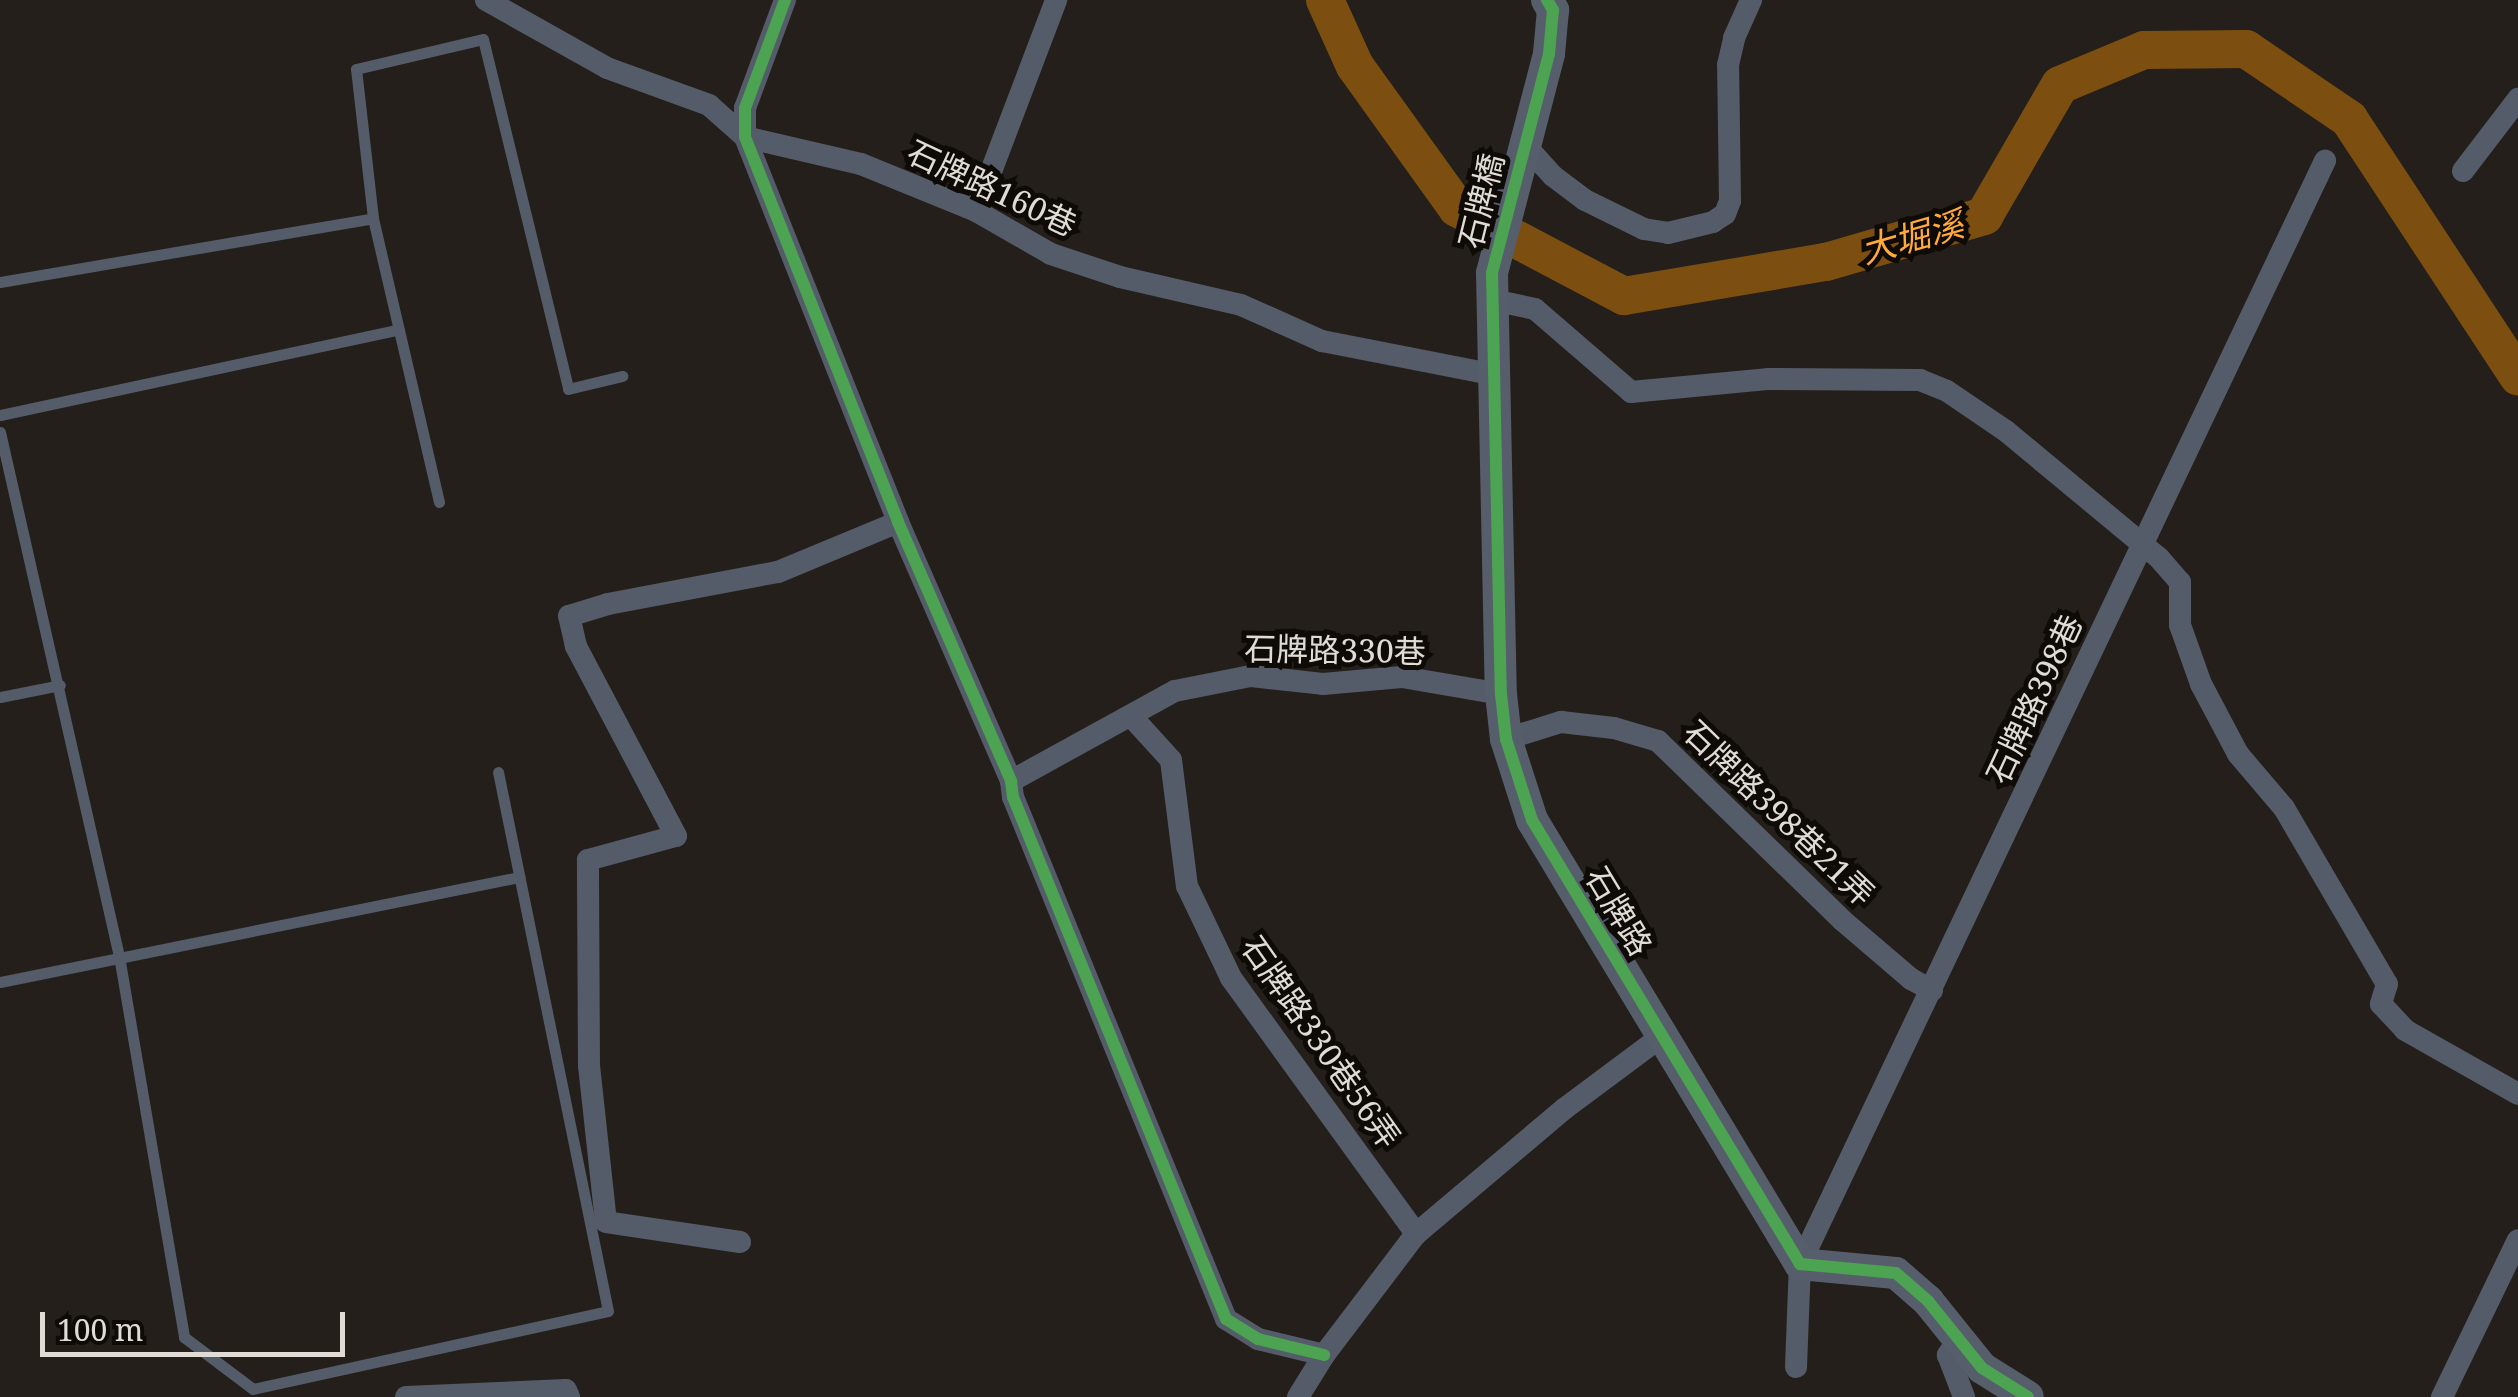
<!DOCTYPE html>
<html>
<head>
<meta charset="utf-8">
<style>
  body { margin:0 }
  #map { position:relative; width:2518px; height:1397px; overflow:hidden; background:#241f1a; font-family:"Noto Serif","Noto Sans TC",serif }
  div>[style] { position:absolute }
  .river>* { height:38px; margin:-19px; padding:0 19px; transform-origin:19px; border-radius:19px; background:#7c4f10 }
  .lane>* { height:11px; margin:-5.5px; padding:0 5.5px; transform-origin:5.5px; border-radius:5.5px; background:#545b69 }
  .street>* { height:22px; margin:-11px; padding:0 11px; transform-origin:11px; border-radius:11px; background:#545b69 }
  .secondary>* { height:32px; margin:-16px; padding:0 16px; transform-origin:16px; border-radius:16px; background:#575e6b }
  .cycleway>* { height:12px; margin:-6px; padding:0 6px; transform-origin:6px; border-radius:6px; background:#4ca352 }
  span { translate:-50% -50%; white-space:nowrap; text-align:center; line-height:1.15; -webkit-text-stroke:10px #0e0a06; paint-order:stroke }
  .street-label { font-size:32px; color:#e0dbd5 }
  .water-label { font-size:35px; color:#ffaa3a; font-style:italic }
  .scale { position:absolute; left:40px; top:1312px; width:305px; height:45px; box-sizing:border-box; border:5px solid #e0dbd5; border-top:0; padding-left:12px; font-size:30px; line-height:35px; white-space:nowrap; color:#e0dbd5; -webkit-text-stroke:8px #0e0a06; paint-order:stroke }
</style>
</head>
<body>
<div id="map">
  <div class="river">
    <div style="left:1325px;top:0;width:72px;rotate:65.6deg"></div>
    <div style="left:1355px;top:66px;width:175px;rotate:54.3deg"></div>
    <div style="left:1457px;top:208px;width:189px;rotate:27.8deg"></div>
    <div style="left:1624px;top:296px;width:205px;rotate:-9.6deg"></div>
    <div style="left:1826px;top:262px;width:165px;rotate:-16.2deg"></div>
    <div style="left:1984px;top:216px;width:151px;rotate:-59.9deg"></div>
    <div style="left:2060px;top:85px;width:91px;rotate:-22.6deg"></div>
    <div style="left:2144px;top:50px;width:102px;rotate:-0.6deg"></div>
    <div style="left:2246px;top:49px;width:125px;rotate:34.2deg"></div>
    <div style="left:2349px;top:119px;width:308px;rotate:56.7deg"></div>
  </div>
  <div class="lane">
    <div style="left:0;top:282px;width:378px;rotate:-9.7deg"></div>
    <div style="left:0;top:415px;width:407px;rotate:-12.1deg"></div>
    <div style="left:0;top:432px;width:537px;rotate:77.21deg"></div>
    <div style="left:119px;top:956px;width:387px;rotate:80.3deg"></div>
    <div style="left:184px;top:1337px;width:86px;rotate:37deg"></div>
    <div style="left:253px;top:1389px;width:363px;rotate:-12.4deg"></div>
    <div style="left:608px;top:1311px;width:550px;rotate:-101.53deg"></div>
    <div style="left:439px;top:502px;width:292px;rotate:-103.1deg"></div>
    <div style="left:373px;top:218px;width:150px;rotate:-96.5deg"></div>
    <div style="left:356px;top:69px;width:130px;rotate:-13.3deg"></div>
    <div style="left:483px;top:39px;width:360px;rotate:76.3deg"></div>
    <div style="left:568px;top:389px;width:56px;rotate:-13.5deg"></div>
    <div style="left:0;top:697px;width:61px;rotate:-11.3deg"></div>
    <div style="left:0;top:982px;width:530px;rotate:-11.44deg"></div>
  </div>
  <div class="street">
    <div style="left:486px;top:0;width:139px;rotate:29.3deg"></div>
    <div style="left:607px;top:68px;width:109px;rotate:19.9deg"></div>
    <div style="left:709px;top:105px;width:48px;rotate:41.6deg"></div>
    <div style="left:745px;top:137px;width:119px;rotate:13.1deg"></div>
    <div style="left:861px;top:164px;width:124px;rotate:22.2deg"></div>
    <div style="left:976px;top:211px;width:86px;rotate:29.8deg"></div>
    <div style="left:1051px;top:254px;width:73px;rotate:18.4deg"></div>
    <div style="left:1120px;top:277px;width:124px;rotate:13deg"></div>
    <div style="left:1241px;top:305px;width:89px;rotate:24deg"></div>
    <div style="left:1322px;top:341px;width:177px;rotate:11.1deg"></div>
    <div style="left:785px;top:0;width:115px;rotate:110.3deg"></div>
    <div style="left:745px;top:108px;width:29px;rotate:90deg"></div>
    <div style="left:745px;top:137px;width:414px;rotate:68.3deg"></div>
    <div style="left:898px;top:522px;width:283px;rotate:66.4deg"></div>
    <div style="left:1011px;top:781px;width:16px;rotate:83deg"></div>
    <div style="left:1013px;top:797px;width:564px;rotate:67.8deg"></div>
    <div style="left:1226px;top:1319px;width:38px;rotate:32deg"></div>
    <div style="left:1258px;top:1339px;width:68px;rotate:13.6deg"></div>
    <div style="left:1524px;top:144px;width:43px;rotate:47.8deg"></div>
    <div style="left:1553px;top:176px;width:40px;rotate:37deg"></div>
    <div style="left:1585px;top:200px;width:66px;rotate:26.2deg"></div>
    <div style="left:1644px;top:229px;width:24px;rotate:9deg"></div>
    <div style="left:1668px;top:233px;width:46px;rotate:-13.7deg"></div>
    <div style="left:1713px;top:222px;width:14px;rotate:-34deg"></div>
    <div style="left:1725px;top:214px;width:14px;rotate:-69deg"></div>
    <div style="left:1730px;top:201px;width:136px;rotate:-90.8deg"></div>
    <div style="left:1728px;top:65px;width:28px;rotate:-77deg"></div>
    <div style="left:1734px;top:38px;width:42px;rotate:-65.9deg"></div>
    <div style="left:2463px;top:171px;width:91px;rotate:-52.6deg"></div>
    <div style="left:976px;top:211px;width:226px;rotate:-69.2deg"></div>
    <div style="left:1493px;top:300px;width:43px;rotate:12.1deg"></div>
    <div style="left:1535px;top:309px;width:127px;rotate:40.8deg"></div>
    <div style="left:1631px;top:392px;width:139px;rotate:-5.4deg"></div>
    <div style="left:1769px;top:379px;width:151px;rotate:0.4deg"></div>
    <div style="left:1920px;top:380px;width:29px;rotate:22deg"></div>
    <div style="left:1947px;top:391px;width:71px;rotate:34.1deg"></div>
    <div style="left:2006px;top:431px;width:199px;rotate:39.7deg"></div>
    <div style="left:2159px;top:558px;width:32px;rotate:49deg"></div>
    <div style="left:2180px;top:582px;width:43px;rotate:90deg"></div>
    <div style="left:2180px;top:625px;width:63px;rotate:70.4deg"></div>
    <div style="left:2201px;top:684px;width:79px;rotate:62.1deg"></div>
    <div style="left:2238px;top:754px;width:71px;rotate:49.6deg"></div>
    <div style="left:2284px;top:808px;width:204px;rotate:59.7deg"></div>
    <div style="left:2387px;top:984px;width:21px;rotate:107deg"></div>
    <div style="left:2381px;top:1004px;width:35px;rotate:47deg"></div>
    <div style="left:2405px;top:1030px;width:130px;rotate:29.5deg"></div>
    <div style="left:1131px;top:716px;width:59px;rotate:47.7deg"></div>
    <div style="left:1171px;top:760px;width:127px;rotate:82.8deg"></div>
    <div style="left:1187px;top:886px;width:102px;rotate:64.4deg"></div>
    <div style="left:1231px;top:978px;width:316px;rotate:54.1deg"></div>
    <div style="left:1506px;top:739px;width:58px;rotate:-17.2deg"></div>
    <div style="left:1561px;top:722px;width:53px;rotate:6.5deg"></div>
    <div style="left:1614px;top:728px;width:46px;rotate:16.5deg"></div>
    <div style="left:1658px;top:741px;width:257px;rotate:44.2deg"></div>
    <div style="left:1842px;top:920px;width:91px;rotate:40.5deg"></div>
    <div style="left:1911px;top:979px;width:24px;rotate:28deg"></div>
    <div style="left:1011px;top:781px;width:187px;rotate:-28.8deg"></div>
    <div style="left:1175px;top:691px;width:77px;rotate:-11.2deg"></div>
    <div style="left:1251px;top:676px;width:72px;rotate:6.3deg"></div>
    <div style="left:1323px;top:684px;width:79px;rotate:-5.1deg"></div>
    <div style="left:1402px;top:677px;width:100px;rotate:9.7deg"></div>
    <div style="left:740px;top:1242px;width:135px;rotate:-171.5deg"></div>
    <div style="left:606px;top:1222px;width:157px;rotate:-96.2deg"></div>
    <div style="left:589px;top:1066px;width:206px;rotate:-90.3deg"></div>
    <div style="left:588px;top:860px;width:91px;rotate:-15.3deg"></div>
    <div style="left:676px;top:836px;width:215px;rotate:-117.8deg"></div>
    <div style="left:576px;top:646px;width:31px;rotate:-103deg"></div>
    <div style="left:569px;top:616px;width:41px;rotate:-17.1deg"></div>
    <div style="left:608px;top:604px;width:173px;rotate:-10.7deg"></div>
    <div style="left:778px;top:572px;width:130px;rotate:-22.6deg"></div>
    <div style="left:1957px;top:1341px;width:17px;rotate:123deg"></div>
    <div style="left:1948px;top:1355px;width:45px;rotate:69.1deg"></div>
    <div style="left:1796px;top:1367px;width:103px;rotate:-87.8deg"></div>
    <div style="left:1800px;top:1264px;width:1222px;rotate:-64.55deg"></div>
    <div style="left:406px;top:1397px;width:160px;rotate:-2.5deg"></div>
    <div style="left:566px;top:1390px;width:8px;rotate:67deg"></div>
    <div style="left:1298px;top:1397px;width:49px;rotate:-58.2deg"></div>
    <div style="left:1324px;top:1355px;width:152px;rotate:-52.8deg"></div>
    <div style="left:1416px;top:1234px;width:194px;rotate:-40.2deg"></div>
    <div style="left:1564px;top:1109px;width:122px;rotate:-36.7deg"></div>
    <div style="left:2442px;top:1397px;width:174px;rotate:-64.2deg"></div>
  </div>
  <div class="secondary">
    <div style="left:1547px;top:0;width:12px;rotate:59deg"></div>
    <div style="left:1553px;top:10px;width:44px;rotate:95.2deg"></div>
    <div style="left:1549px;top:54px;width:226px;rotate:104.6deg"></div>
    <div style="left:1492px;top:273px;width:421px;rotate:88.8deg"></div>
    <div style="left:1501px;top:694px;width:45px;rotate:83.7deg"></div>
    <div style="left:1506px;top:739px;width:85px;rotate:72.2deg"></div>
    <div style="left:1532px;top:820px;width:519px;rotate:58.88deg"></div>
    <div style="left:1800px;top:1264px;width:96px;rotate:5.4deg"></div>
    <div style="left:1896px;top:1273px;width:43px;rotate:41.2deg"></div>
    <div style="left:1928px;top:1301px;width:86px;rotate:51.1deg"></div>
    <div style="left:1982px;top:1368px;width:54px;rotate:32.2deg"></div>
  </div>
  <div class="cycleway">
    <div style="left:785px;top:0;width:115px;rotate:110.3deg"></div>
    <div style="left:745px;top:108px;width:29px;rotate:90deg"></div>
    <div style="left:745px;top:137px;width:414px;rotate:68.3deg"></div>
    <div style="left:898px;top:522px;width:283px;rotate:66.4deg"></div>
    <div style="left:1011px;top:781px;width:16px;rotate:83deg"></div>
    <div style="left:1013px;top:797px;width:564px;rotate:67.8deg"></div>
    <div style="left:1226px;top:1319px;width:38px;rotate:32deg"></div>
    <div style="left:1258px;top:1339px;width:68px;rotate:13.6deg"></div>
    <div style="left:1547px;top:0;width:12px;rotate:59deg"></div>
    <div style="left:1553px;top:10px;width:44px;rotate:95.2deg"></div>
    <div style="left:1549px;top:54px;width:226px;rotate:104.6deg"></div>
    <div style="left:1492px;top:273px;width:421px;rotate:88.8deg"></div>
    <div style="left:1501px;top:694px;width:45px;rotate:83.7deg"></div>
    <div style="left:1506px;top:739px;width:85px;rotate:72.2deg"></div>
    <div style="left:1532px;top:820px;width:519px;rotate:58.88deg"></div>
    <div style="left:1800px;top:1264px;width:96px;rotate:5.4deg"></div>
    <div style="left:1896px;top:1273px;width:43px;rotate:41.2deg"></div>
    <div style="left:1928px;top:1301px;width:86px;rotate:51.1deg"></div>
    <div style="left:1982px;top:1368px;width:54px;rotate:32.2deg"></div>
  </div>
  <div class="street-label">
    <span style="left:992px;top:188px;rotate:25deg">石牌路160巷</span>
    <span style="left:1481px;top:201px;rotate:-76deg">石牌橋</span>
    <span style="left:1335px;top:650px;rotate:1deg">石牌路330巷</span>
    <span style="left:2034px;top:699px;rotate:-65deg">石牌路398巷</span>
    <span style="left:1779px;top:813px;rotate:44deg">石牌路398巷21弄</span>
    <span style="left:1619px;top:911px;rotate:59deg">石牌路</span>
    <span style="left:1321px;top:1042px;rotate:55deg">石牌路330巷56弄</span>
  </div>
  <div class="water-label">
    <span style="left:1912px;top:237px;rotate:-16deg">大堀溪</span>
  </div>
  <div class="scale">100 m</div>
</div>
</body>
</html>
